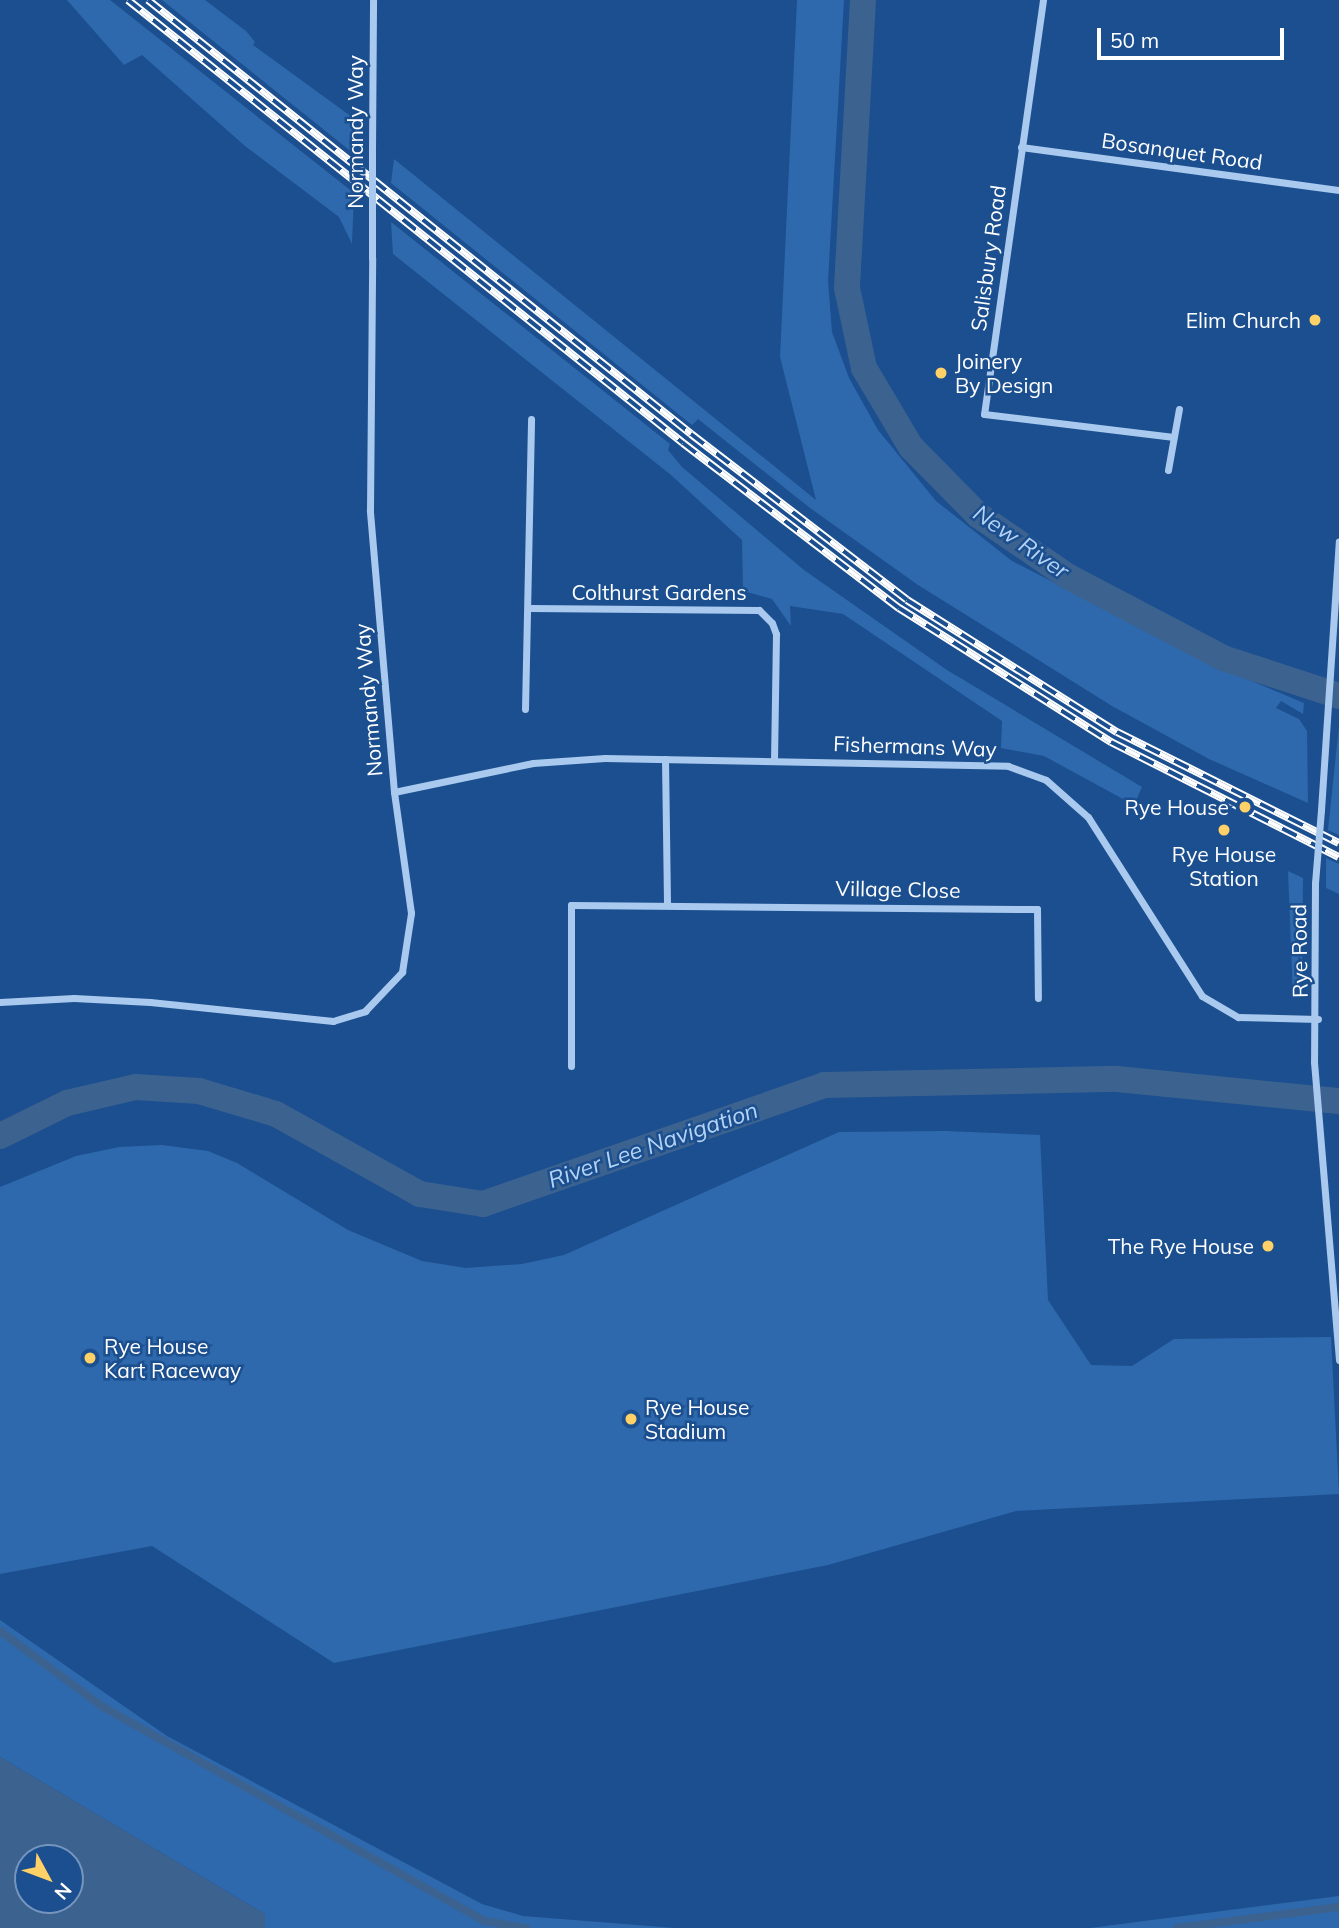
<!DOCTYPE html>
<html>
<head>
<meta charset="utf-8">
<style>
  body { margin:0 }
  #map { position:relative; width:1339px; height:1928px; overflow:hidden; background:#1b4f8f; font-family:Mulish,sans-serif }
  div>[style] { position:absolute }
  .green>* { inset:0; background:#2e69ad }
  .water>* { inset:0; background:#3c6290 }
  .stream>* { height:8px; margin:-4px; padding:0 4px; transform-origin:4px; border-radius:4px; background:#3c6290 }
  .canal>* { height:26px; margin:-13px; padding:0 13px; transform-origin:13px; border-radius:13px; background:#3c6290 }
  .minor>* { height:7px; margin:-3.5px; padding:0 3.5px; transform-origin:3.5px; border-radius:3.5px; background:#a9c9ee }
  .rail>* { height:8px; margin-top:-4px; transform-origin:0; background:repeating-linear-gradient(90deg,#1b4f8f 0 16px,#fff 0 32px); box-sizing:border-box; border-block:2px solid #fff }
  .minor-bridge>* { height:7px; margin:-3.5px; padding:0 3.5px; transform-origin:3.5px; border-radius:3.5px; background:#a9c9ee }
  .dots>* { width:19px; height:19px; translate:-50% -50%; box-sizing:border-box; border:4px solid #1b4f8f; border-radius:50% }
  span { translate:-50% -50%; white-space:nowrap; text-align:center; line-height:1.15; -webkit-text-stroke:5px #1b4f8f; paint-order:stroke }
  .street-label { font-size:21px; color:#fff }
  .poi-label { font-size:21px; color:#fff }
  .right { translate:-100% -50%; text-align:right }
  .left { translate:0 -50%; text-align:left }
  .water-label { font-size:23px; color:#b5d3f5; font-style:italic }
  .north { position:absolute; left:14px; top:1844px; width:70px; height:70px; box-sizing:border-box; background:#1b4f8f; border:2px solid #7695bc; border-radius:50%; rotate:131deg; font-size:19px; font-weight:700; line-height:28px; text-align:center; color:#fff }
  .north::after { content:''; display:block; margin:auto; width:24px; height:32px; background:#ffd166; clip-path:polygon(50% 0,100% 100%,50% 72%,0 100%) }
  .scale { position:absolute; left:1097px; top:28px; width:187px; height:32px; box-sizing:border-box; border:4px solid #fff; border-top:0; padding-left:9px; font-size:21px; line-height:24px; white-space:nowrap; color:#fff; -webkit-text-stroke:5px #1b4f8f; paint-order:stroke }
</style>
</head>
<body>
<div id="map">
  <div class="green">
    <div style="clip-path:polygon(67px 0,110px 0,354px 193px,352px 244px,339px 217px,245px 146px,142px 55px,124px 65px)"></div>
    <div style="clip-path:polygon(162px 0,205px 0,246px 31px,255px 42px,253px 45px,352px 117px,353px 153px)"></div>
    <div style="clip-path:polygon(797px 0,844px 0,828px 281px,832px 332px,849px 378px,878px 430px,936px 501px,1012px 561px,1223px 669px,1304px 703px,1303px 714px,1281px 701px,1276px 708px,1299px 719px,1307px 731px,1308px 803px,1209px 759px,1112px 706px,918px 585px,810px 508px,698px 419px,692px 425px,391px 183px,394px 159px,816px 500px,780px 357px)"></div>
    <div style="clip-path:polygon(391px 222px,670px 444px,668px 450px,682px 467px,804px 570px,947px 670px,1142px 787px,1134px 805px,1044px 756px,1001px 748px,1002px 721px,843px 614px,790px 606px,791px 626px,772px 599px,743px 591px,742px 540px,671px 475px,393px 254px)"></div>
    <div style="clip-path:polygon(1339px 726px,1339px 835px,1328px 830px)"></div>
    <div style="clip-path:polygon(1326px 858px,1339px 864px,1339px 894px,1326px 888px)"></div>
    <div style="clip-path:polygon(1288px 871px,1303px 878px,1302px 978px,1293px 998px)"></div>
    <div style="clip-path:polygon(946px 1131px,1040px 1135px,1048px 1300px,1091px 1365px,1132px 1366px,1174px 1339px,1331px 1337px,1339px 1494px,1016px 1511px,828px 1565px,334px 1663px,152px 1546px,0 1574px,0 1187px,76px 1156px,119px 1147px,162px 1145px,208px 1151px,237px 1163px,348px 1230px,422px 1261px,466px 1268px,522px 1264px,564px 1255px,839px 1132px)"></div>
    <div style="clip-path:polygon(0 1620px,167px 1736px,482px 1904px,523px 1916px,675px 1928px,265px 1928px,265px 1914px,0 1757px)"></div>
    <div style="clip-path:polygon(1339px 1896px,1339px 1928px,1090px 1928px)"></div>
  </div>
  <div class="water">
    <div style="clip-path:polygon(evenodd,0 1757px,265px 1914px,265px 1928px,0 1928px,0 1757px,28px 1858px,70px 1858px,70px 1900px,28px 1900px,28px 1858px)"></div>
  </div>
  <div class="stream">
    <div style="left:0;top:1631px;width:128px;rotate:36.4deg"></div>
    <div style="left:103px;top:1707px;width:437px;rotate:29.3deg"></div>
    <div style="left:484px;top:1921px;width:43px;rotate:9.5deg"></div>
    <div style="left:1177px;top:1928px;width:163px;rotate:-7.4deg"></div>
  </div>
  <div class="canal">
    <div style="left:863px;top:0;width:288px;rotate:93.2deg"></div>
    <div style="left:847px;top:288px;width:82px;rotate:78deg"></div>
    <div style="left:864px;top:368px;width:92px;rotate:59.3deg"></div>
    <div style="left:911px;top:447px;width:95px;rotate:45.4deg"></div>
    <div style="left:978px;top:515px;width:108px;rotate:34.4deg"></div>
    <div style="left:1067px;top:576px;width:176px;rotate:27.7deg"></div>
    <div style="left:1223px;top:658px;width:122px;rotate:18.1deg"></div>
    <div style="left:0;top:1136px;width:75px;rotate:-26.2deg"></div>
    <div style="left:67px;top:1103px;width:71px;rotate:-13.1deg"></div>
    <div style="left:136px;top:1087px;width:63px;rotate:3.6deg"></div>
    <div style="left:199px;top:1091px;width:80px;rotate:16.6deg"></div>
    <div style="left:276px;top:1114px;width:165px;rotate:29.1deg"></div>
    <div style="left:420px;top:1194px;width:64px;rotate:9deg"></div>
    <div style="left:483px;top:1204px;width:361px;rotate:-19.2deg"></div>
    <div style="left:824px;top:1085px;width:293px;rotate:-1.2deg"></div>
    <div style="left:1117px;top:1079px;width:223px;rotate:5.7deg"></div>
  </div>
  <div class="minor">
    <div style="left:1043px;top:0;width:418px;rotate:98.1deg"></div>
    <div style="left:984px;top:414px;width:191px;rotate:6.9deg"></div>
    <div style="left:1021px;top:147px;width:321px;rotate:7.7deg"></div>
    <div style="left:372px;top:151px;width:151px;rotate:-89.6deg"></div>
    <div style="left:1168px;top:470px;width:62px;rotate:-79.8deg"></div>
    <div style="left:530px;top:608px;width:229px;rotate:0.5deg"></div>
    <div style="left:759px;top:610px;width:18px;rotate:45deg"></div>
    <div style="left:772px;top:623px;width:12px;rotate:70deg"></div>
    <div style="left:776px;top:634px;width:125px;rotate:90.9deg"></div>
    <div style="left:525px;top:709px;width:290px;rotate:-88.8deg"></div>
    <div style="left:665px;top:759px;width:145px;rotate:89.2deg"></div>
    <div style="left:394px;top:792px;width:142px;rotate:-11.8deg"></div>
    <div style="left:533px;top:763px;width:72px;rotate:-4deg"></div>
    <div style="left:605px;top:758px;width:403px;rotate:1.1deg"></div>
    <div style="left:1008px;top:766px;width:40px;rotate:20.2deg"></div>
    <div style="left:1046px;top:780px;width:56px;rotate:41.4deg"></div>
    <div style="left:1088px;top:817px;width:212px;rotate:57.5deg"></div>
    <div style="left:1202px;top:996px;width:42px;rotate:30.3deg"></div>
    <div style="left:1238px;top:1017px;width:80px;rotate:1.4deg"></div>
    <div style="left:1321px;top:810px;width:269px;rotate:-86.2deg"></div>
    <div style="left:1315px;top:883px;width:179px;rotate:90.3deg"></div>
    <div style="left:1314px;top:1062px;width:299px;rotate:85.2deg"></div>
    <div style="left:0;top:1002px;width:74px;rotate:-3.1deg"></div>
    <div style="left:74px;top:998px;width:76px;rotate:3deg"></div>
    <div style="left:150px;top:1002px;width:184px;rotate:5.9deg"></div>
    <div style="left:333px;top:1021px;width:34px;rotate:-17deg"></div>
    <div style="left:365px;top:1011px;width:54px;rotate:-46.5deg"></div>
    <div style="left:402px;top:972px;width:60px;rotate:-81.3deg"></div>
    <div style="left:411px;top:913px;width:122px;rotate:-98deg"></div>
    <div style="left:394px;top:792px;width:283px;rotate:-94.9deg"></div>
    <div style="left:370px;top:510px;width:252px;rotate:-89.5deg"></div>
    <div style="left:571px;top:1066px;width:161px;rotate:-90deg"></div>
    <div style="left:571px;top:905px;width:466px;rotate:0.5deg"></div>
    <div style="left:1037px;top:909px;width:89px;rotate:89.4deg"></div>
  </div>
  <div class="rail">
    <div style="left:128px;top:0;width:710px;rotate:38.6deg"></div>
    <div style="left:683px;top:443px;width:272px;rotate:37.4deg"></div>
    <div style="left:899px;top:608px;width:251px;rotate:32.3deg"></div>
    <div style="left:1111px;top:742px;width:255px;rotate:26.8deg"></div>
    <div style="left:148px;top:0;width:695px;rotate:38.63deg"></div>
    <div style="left:691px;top:434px;width:272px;rotate:37.5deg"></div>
    <div style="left:907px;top:600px;width:248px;rotate:32.2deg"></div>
    <div style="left:1117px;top:732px;width:248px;rotate:26.6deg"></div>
  </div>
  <div class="minor-bridge">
    <div style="left:372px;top:258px;width:107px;rotate:-90deg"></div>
    <div style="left:1315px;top:883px;width:73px;rotate:-85.3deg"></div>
  </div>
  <div class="dots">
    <div style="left:1315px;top:320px;background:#ffd166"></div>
    <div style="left:941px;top:373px;background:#ffd166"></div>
    <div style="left:1245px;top:807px;background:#ffd166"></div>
    <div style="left:1224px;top:830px;background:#ffd166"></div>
    <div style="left:1268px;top:1246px;background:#ffd166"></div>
    <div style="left:90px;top:1358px;background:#ffd166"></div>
    <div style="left:631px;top:1419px;background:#ffd166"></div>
  </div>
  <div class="street-label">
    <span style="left:355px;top:132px;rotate:-90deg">Normandy Way</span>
    <span style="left:1182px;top:151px;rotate:8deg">Bosanquet Road</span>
    <span style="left:988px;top:258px;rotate:-82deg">Salisbury Road</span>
    <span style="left:659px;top:592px">Colthurst Gardens</span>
    <span style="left:368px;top:700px;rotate:-95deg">Normandy Way</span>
    <span style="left:915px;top:746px;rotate:2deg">Fishermans Way</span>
    <span style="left:898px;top:889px;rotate:1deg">Village Close</span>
    <span style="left:1299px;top:951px;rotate:-91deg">Rye Road</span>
  </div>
  <div class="poi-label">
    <span class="right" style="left:1301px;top:320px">Elim Church</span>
    <span class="left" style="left:955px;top:373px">Joinery<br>By Design</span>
    <span class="right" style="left:1229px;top:807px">Rye House</span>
    <span style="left:1224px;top:866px">Rye House<br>Station</span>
    <span class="right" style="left:1254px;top:1246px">The Rye House</span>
    <span class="left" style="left:104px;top:1358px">Rye House<br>Kart Raceway</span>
    <span class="left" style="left:645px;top:1419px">Rye House<br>Stadium</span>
  </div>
  <div class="water-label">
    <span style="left:1021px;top:542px;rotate:35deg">New River</span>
    <span style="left:653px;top:1145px;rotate:-19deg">River Lee Navigation</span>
  </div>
  <div class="north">N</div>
  <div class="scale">50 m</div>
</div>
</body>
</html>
